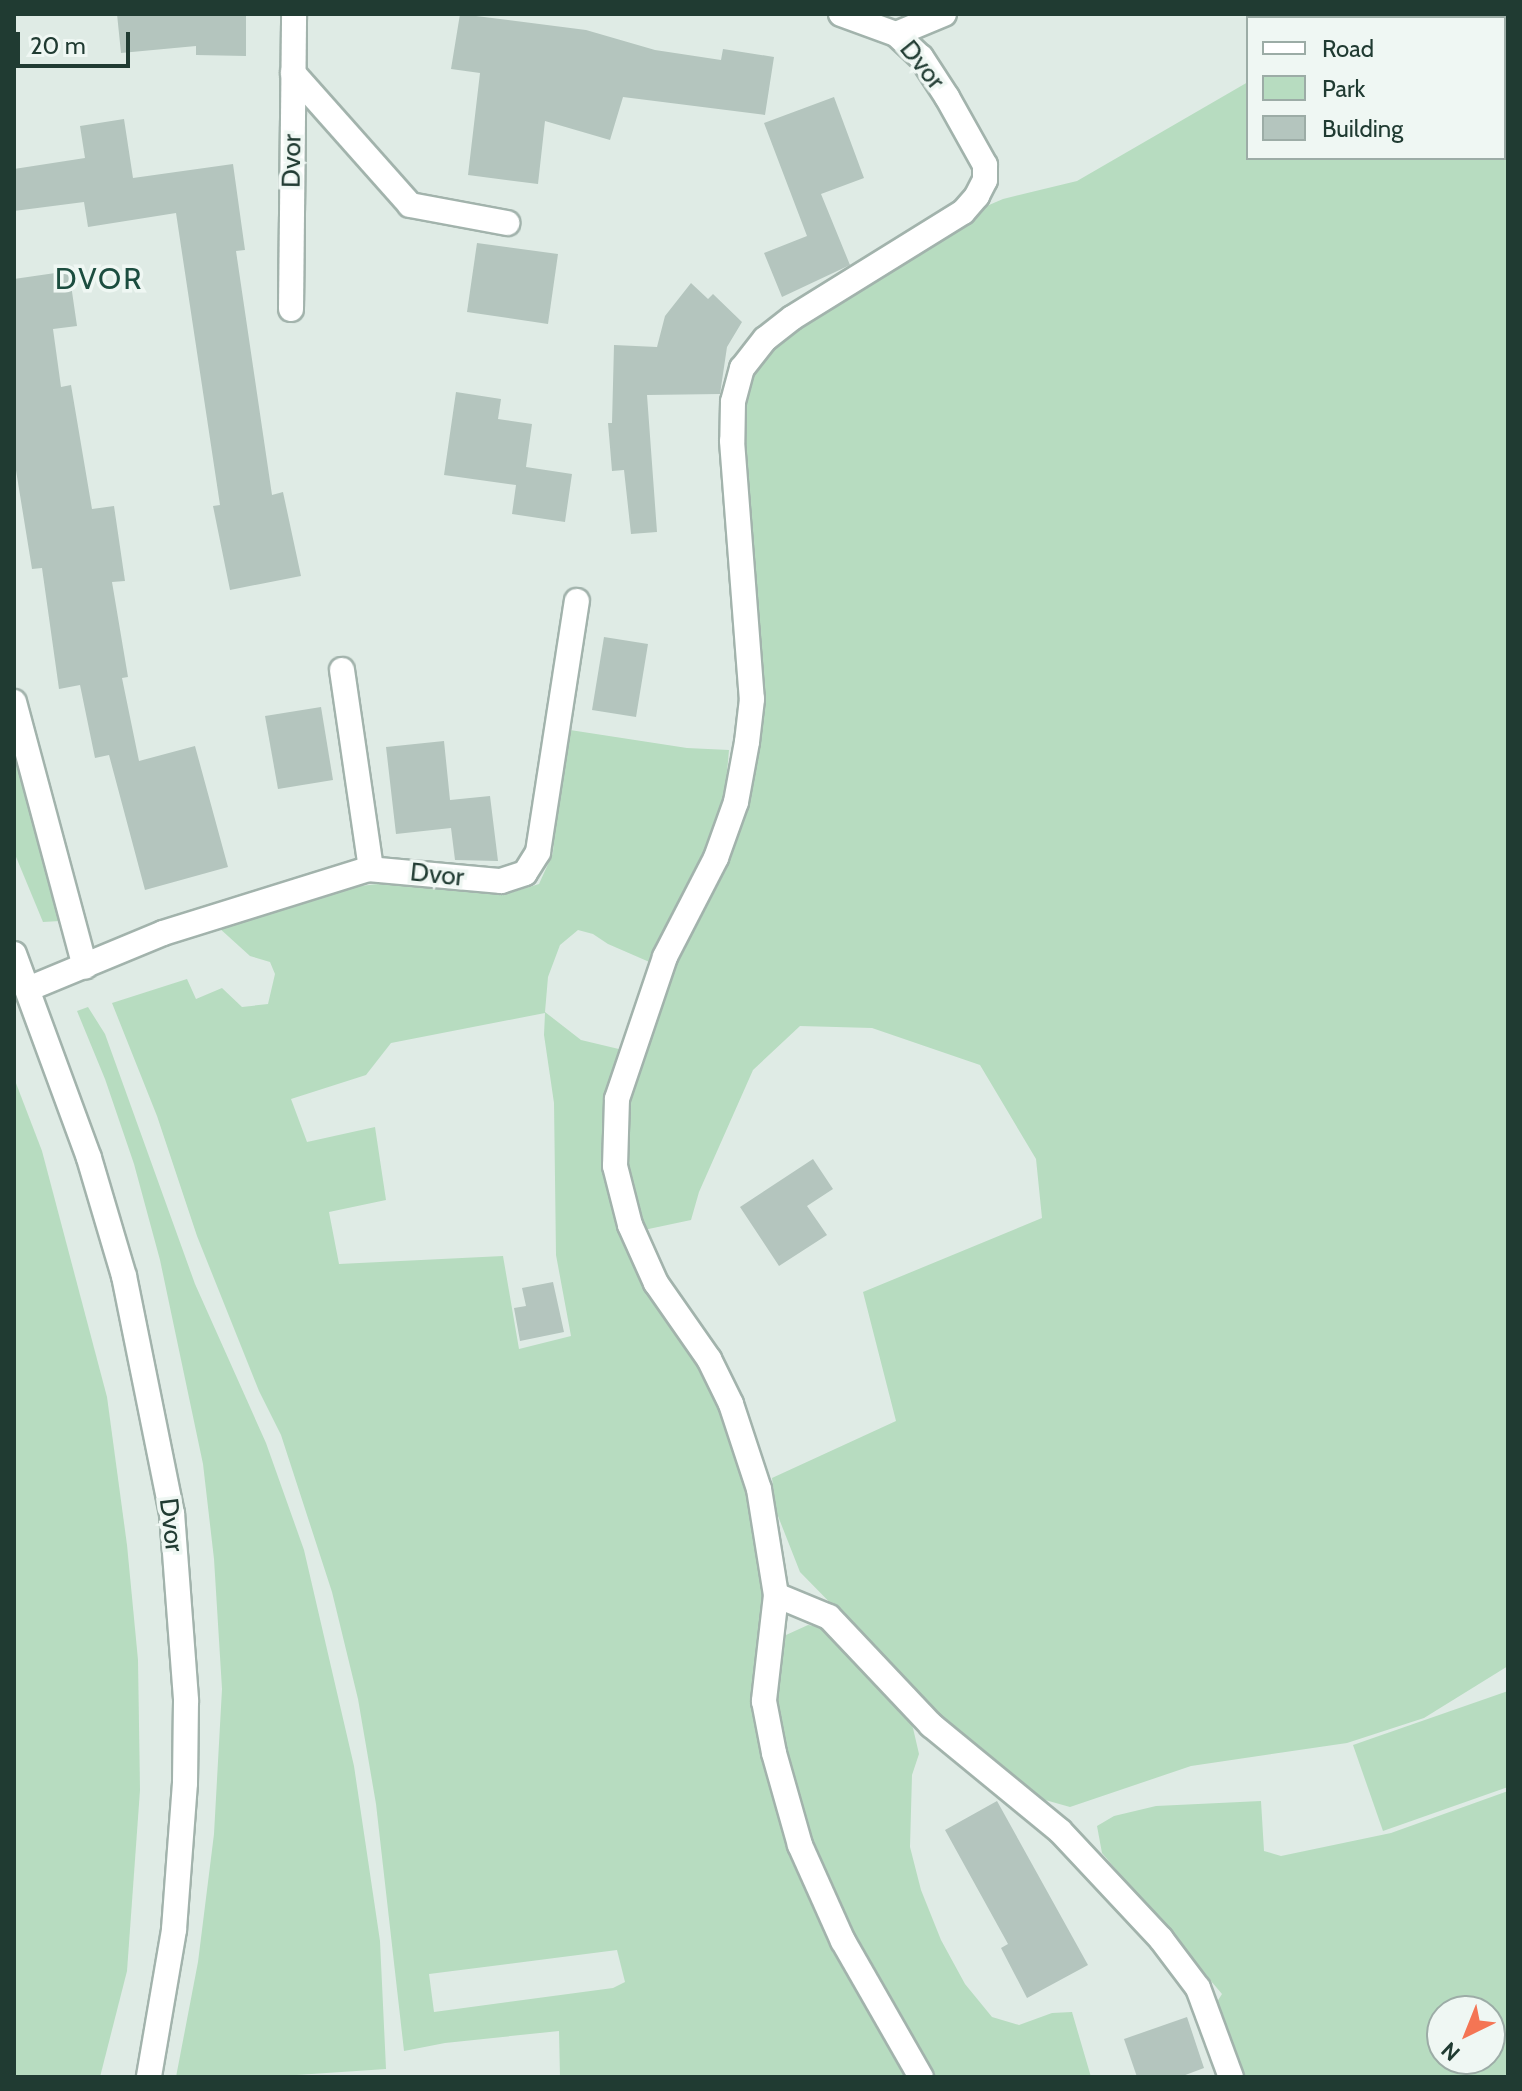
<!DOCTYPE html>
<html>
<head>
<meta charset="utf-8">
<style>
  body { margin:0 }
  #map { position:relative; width:1522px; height:2091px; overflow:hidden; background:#dfebe5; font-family:Cabin,sans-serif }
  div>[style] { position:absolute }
  .green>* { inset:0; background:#b7dcc0 }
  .building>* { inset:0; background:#b4c5be }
  .roads { filter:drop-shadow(2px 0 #a2b3ac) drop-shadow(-2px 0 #a2b3ac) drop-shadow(0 2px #a2b3ac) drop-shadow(0 -2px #a2b3ac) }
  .minor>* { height:24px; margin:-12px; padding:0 12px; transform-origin:12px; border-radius:12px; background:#fff }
  .tertiary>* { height:24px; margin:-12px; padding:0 12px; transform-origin:12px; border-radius:12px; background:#fff }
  span { translate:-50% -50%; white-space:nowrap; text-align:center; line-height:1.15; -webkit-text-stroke:7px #eff7f3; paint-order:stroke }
  .street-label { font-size:26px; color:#203b32 }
  .quarter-label { font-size:30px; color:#1c4d3f; letter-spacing:2px }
  .frame { position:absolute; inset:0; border:16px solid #203b32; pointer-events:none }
  .legend { position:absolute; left:1246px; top:16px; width:260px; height:144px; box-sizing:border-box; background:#eff7f3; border:2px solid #9caca6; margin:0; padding:10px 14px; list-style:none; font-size:24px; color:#203b32 }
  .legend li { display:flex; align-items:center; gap:16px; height:40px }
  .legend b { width:40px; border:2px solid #9caca6 }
  .north { position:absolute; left:1426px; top:1995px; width:80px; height:80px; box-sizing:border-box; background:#eff7f3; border:2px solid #9caca6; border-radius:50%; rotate:223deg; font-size:22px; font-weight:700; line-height:32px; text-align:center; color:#203b32 }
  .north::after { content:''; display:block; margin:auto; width:28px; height:36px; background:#f47554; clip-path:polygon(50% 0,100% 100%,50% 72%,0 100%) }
  .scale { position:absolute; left:16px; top:32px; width:114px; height:36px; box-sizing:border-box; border:4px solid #203b32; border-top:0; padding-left:10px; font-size:24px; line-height:28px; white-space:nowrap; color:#203b32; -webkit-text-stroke:6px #eff7f3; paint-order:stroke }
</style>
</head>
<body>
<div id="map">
  <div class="green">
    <div style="clip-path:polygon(1504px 41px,1508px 41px,1508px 1666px,1424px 1718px,1347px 1743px,1191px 1766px,1070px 1807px,1031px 1796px,987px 1763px,800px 1572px,776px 1511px,772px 1478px,896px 1421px,863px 1292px,1042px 1218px,1036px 1159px,980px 1065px,872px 1028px,800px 1026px,753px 1070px,699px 1192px,691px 1220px,639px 1231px,624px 1172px,626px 1100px,691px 918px,747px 801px,764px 708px,759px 614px,747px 550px,736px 412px,757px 361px,792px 332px,975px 211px,1003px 199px,1077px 181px,1248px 82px,1248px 158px,1504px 158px)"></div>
    <div style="clip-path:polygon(evenodd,570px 730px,687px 748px,729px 750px,724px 806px,703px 862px,654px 964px,608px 944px,593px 934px,578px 930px,560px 945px,548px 977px,545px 1012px,581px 1040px,623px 1050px,606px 1168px,632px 1260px,718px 1396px,742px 1464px,762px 1557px,762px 1603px,755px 1667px,757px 1721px,779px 1817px,837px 1949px,910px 2077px,560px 2077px,559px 2031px,445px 2043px,404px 2051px,376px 1804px,358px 1699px,332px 1592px,281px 1435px,259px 1391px,197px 1236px,157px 1116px,112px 1003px,187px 979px,196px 999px,222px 988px,242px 1007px,268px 1004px,275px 974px,270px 962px,250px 956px,218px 927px,337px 889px,393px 882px,506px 894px,539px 884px,553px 853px,555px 818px,570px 730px,545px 1013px,544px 1035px,554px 1103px,556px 1255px,571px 1336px,519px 1349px,503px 1256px,339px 1264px,329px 1212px,386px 1200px,375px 1127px,307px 1142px,291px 1099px,366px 1075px,391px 1043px,545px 1013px,570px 730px,617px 1950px,625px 1982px,613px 1988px,434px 2012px,429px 1974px,617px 1950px)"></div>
    <div style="clip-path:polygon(14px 750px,60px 921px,43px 922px,14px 852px)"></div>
    <div style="clip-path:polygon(88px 1007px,105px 1034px,195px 1284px,266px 1443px,304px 1550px,354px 1766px,380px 1941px,386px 2069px,267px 2077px,176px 2077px,198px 1962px,214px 1834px,222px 1689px,214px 1559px,203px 1464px,160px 1260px,134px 1164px,105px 1079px,77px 1011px)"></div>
    <div style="clip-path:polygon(14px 1078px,42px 1151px,107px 1397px,127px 1545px,138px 1660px,140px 1790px,127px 1971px,100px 2077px,14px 2077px)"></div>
    <div style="clip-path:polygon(808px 1625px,826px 1628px,897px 1699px,913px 1728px,919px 1754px,912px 1775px,910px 1847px,921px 1890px,941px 1940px,965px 1984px,992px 2017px,1019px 2025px,1052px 2013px,1072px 2012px,1091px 2077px,934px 2077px,821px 1876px,801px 1816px,772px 1697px,786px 1635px)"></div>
    <div style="clip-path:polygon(1508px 1691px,1508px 1787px,1383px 1831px,1353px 1745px)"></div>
    <div style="clip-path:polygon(evenodd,1508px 1791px,1508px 2077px,1237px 2077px,1215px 2005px,1222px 1994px,1102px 1853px,1097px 1826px,1114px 1816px,1156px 1806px,1261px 1801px,1264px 1851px,1281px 1856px,1391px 1833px,1508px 1791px,1442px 2011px,1490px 2011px,1490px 2059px,1442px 2059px,1442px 2011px)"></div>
  </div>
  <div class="building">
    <div style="clip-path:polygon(117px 14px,246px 14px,246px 56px,196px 55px,196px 46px,121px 53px)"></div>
    <div style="clip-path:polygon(460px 14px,586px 30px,655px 50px,721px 60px,723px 49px,774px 57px,765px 115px,623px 97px,610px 140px,545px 121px,538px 184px,468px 175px,480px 73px,451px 69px)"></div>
    <div style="clip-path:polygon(834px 97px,864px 178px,821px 194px,850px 265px,782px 297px,764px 253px,807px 236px,764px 123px)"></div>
    <div style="clip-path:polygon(124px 119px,133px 178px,233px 164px,245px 250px,236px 251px,272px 495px,283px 492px,301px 576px,230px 590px,213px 506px,220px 505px,176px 213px,88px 227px,84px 202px,14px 211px,14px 169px,85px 158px,80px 126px)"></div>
    <div style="clip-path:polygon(477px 243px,558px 254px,548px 324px,467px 312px)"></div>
    <div style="clip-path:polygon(69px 271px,77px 326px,53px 329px,61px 387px,71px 385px,92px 509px,114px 506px,125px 581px,112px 582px,128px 677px,122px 678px,139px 761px,195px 746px,228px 867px,145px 890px,109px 755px,95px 758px,80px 685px,59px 689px,42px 568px,32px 569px,14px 458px,14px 279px)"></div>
    <div style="clip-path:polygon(691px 283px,708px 299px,713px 294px,742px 322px,727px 347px,720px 394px,647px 395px,657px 532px,631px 534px,624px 470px,612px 471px,608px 423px,612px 423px,614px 345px,657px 347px,665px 316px)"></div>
    <div style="clip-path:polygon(456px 392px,501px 399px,498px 419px,532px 424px,526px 467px,572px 474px,565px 522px,512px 514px,516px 485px,444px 475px)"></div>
    <div style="clip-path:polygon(604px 637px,648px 644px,636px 717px,592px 710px)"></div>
    <div style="clip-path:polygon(321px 707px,333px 780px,278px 789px,265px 716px)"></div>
    <div style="clip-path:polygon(444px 741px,450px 800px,490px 796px,498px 861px,455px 860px,451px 828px,396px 834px,386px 747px)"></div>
    <div style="clip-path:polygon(813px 1159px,833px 1189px,807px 1206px,827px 1235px,779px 1266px,740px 1207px)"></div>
    <div style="clip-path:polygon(553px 1282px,564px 1332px,520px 1341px,514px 1308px,526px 1306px,522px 1288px)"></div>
    <div style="clip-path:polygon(997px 1801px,1088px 1965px,1027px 1998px,1001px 1948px,1008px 1944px,945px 1830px)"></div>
    <div style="clip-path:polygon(1187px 2017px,1204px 2068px,1180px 2077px,1137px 2077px,1124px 2039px)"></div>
  </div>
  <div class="roads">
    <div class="minor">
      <div style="left:841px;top:14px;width:59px;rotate:20deg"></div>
      <div style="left:896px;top:34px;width:52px;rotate:-22.6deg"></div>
      <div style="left:896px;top:34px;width:34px;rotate:43deg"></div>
      <div style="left:921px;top:57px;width:48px;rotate:57deg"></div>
      <div style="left:947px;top:97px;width:78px;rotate:60.8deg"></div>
      <div style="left:985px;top:165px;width:15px;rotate:90deg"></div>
      <div style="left:985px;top:180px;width:18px;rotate:117deg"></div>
      <div style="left:977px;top:196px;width:21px;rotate:131deg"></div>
      <div style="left:963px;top:212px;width:201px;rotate:148.2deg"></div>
      <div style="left:792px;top:318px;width:34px;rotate:142deg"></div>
      <div style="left:765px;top:339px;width:37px;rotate:128deg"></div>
      <div style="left:742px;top:368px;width:35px;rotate:105deg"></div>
      <div style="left:733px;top:402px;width:39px;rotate:91deg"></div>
      <div style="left:732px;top:441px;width:259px;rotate:85.6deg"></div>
      <div style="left:752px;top:699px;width:43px;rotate:96.6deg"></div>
      <div style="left:747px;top:742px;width:61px;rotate:100.4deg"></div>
      <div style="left:736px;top:802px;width:59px;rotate:109.7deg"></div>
      <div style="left:716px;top:858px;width:111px;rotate:117.3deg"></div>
      <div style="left:665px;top:957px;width:150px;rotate:108.7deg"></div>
      <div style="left:617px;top:1099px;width:67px;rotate:91.7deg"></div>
      <div style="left:615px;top:1166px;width:61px;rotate:75.7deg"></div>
      <div style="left:630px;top:1225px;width:64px;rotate:65.9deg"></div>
      <div style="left:656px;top:1283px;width:93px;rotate:55.1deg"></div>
      <div style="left:709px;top:1359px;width:50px;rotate:63.9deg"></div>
      <div style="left:731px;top:1404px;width:89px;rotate:71.8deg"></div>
      <div style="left:759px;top:1489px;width:107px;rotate:80.9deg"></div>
      <div style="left:776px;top:1595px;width:107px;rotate:96.5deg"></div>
      <div style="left:764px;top:1701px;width:53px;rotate:79.1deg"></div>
      <div style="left:774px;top:1753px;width:96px;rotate:74.2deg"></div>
      <div style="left:800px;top:1845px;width:105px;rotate:65.9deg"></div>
      <div style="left:843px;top:1941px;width:157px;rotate:60.2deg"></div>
      <div style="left:293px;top:73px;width:176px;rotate:48.4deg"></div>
      <div style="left:410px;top:205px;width:99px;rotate:10.5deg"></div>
      <div style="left:291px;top:309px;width:295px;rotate:-89.4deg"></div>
      <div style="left:342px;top:670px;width:201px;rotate:81.7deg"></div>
      <div style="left:14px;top:702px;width:274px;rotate:75deg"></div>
      <div style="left:28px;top:989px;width:146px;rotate:-22.5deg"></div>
      <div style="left:163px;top:933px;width:215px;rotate:-17.3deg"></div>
      <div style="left:368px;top:869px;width:134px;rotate:5.2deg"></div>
      <div style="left:501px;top:881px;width:25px;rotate:-18deg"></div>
      <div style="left:525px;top:873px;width:25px;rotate:-58deg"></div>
      <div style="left:538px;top:852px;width:254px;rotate:-81.2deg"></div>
      <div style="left:776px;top:1595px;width:57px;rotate:22.5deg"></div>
      <div style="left:829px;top:1617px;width:149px;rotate:46.6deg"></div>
      <div style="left:931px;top:1725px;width:167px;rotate:39.4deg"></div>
      <div style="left:1060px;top:1831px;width:148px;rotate:46.9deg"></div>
      <div style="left:1161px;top:1939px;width:61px;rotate:52.9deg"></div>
      <div style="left:1198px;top:1988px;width:95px;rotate:69.7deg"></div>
    </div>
    <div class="tertiary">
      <div style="left:14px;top:954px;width:217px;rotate:69.8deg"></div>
      <div style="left:89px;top:1158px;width:123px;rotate:73.5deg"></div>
      <div style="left:124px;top:1276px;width:242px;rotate:78.6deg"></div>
      <div style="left:172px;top:1513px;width:189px;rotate:85.7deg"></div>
      <div style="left:186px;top:1701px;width:82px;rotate:90.7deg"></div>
      <div style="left:185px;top:1783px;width:147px;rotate:94.3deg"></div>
      <div style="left:174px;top:1930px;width:149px;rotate:99.7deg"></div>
    </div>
  </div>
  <div class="street-label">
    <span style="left:922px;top:65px;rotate:51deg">Dvor</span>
    <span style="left:292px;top:161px;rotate:-89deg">Dvor</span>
    <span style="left:437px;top:875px;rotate:6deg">Dvor</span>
    <span style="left:171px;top:1525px;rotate:83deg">Dvor</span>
  </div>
  <div class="quarter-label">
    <span style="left:99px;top:279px">DVOR</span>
  </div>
  <div class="frame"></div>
  <ul class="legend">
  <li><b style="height:10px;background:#fff"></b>Road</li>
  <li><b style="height:22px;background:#b7dcc0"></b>Park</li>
  <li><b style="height:22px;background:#b4c5be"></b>Building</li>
  </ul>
  <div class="north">N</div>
  <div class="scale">20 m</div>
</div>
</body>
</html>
